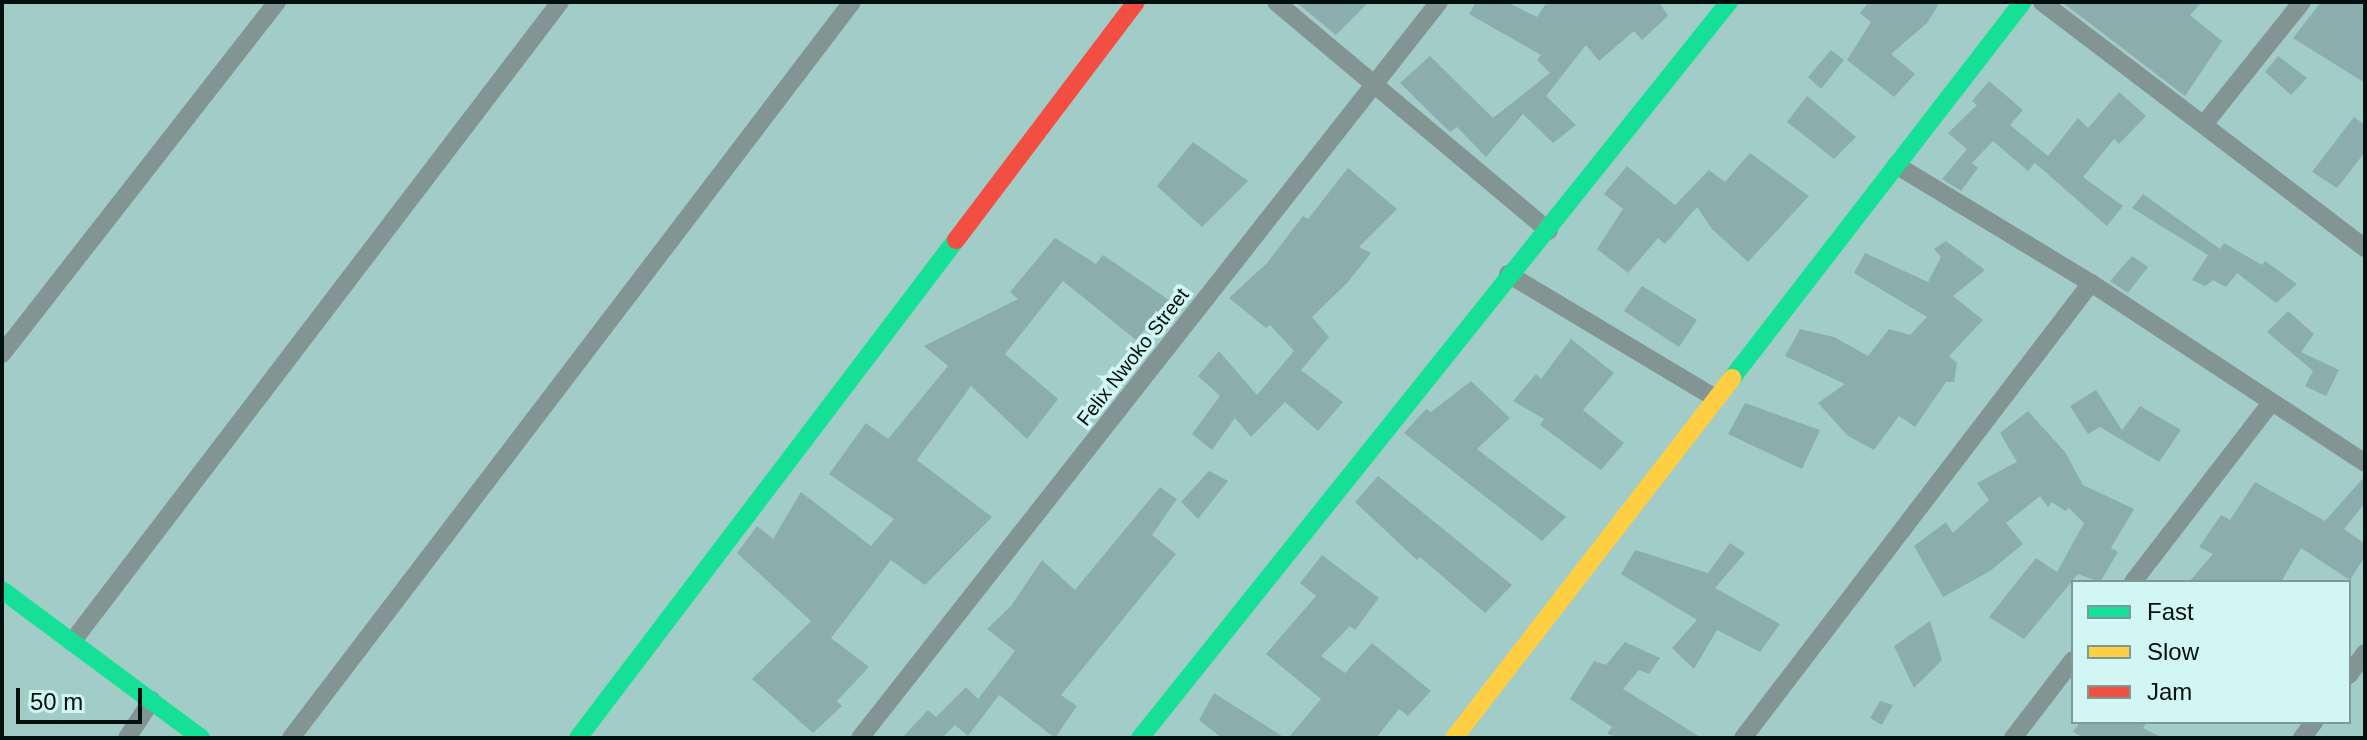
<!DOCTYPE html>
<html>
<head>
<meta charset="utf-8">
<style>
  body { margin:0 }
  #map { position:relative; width:2367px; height:740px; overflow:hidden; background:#a2ccc8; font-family:Helvetica,sans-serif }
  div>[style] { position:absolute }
  .building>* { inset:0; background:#8cadae }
  .street>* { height:18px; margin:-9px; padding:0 9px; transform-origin:9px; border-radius:9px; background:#839593 }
  .fast>* { height:18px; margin:-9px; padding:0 9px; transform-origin:9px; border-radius:9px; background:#16e098 }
  .slow>* { height:18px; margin:-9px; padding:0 9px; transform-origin:9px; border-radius:9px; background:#ffcf43 }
  .jam>* { height:18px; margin:-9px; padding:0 9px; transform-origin:9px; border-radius:9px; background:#f24e42 }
  span { translate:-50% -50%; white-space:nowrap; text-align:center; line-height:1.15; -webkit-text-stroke:7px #d1f6f3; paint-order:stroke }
  .street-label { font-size:20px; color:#00100f }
  .frame { position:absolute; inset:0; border:4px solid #00100f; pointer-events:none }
  .legend { position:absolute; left:2071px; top:580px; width:280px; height:144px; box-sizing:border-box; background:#d1f6f3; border:2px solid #7d9a98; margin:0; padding:10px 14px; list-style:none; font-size:24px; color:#00100f }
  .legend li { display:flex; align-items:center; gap:16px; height:40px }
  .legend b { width:40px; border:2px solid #7d9a98 }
  .scale { position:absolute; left:16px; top:688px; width:126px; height:36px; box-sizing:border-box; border:4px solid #00100f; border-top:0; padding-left:10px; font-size:24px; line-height:28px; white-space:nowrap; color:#00100f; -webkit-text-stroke:6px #d1f6f3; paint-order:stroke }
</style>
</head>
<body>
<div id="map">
  <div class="building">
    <div style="clip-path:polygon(1296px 2px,1369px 2px,1336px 35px)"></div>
    <div style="clip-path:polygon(1476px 2px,1507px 2px,1537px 17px,1547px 2px,1659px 2px,1668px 16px,1642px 40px,1634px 31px,1599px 61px,1586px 45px,1546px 96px,1576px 125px,1553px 143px,1523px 114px,1486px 157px,1457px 127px,1450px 132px,1400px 83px,1430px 56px,1493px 118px,1550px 73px,1537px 60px,1541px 55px,1469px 14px)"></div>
    <div style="clip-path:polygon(1869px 2px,1940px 2px,1927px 23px,1891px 54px,1915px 74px,1894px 97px,1847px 60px,1871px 22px,1860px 13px)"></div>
    <div style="clip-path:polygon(2062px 2px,2202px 2px,2190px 15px,2222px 41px,2185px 96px)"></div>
    <div style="clip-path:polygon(2321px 2px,2365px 2px,2365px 83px,2293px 38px)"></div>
    <div style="clip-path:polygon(1831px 50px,1844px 60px,1821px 89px,1808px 77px)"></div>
    <div style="clip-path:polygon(2278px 56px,2307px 78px,2291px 95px,2265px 72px)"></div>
    <div style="clip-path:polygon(1989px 81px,2023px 110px,2010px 125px,2048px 156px,2078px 118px,2088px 128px,2119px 92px,2146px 116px,2119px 144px,2114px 139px,2083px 177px,2123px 206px,2107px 226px,2035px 163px,2028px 171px,1993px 141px,1972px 163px,1978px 168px,1961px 191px,1942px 179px,1967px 149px,1948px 133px,1977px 105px,1972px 101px)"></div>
    <div style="clip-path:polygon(1807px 96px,1856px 137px,1834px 159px,1787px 122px)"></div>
    <div style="clip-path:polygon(2354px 117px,2365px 125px,2365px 152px,2337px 188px,2312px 172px)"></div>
    <div style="clip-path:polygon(1193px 142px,1248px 181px,1202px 227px,1157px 186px)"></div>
    <div style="clip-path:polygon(1750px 153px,1809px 196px,1748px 262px,1712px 229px,1697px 207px,1665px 244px,1658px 238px,1628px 273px,1597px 249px,1623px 209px,1604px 194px,1627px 166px,1675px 205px,1709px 170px,1725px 182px)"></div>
    <div style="clip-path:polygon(1348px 168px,1397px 209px,1359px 247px,1371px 253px,1348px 282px,1312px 317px,1329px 337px,1301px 370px,1343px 402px,1318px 431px,1285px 402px,1251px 437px,1235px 418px,1212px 450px,1192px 434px,1220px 396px,1198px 376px,1219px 351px,1257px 395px,1294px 351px,1270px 325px,1266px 328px,1229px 298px,1267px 263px,1303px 216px,1308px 219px)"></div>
    <div style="clip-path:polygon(2143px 194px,2220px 249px,2224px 243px,2262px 265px,2265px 261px,2297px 284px,2276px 303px,2237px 273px,2226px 287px,2213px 280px,2205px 286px,2192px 280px,2208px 255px,2132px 208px)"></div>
    <div style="clip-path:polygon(1055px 238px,1096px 264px,1103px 255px,1169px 300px,1136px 340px,1063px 281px,1005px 354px,1058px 399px,1027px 439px,971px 386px,917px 460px,992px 517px,925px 585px,891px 560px,831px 638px,869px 667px,837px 701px,842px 706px,813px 733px,752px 679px,811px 621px,737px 553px,757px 526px,773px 539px,801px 492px,871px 546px,894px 519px,829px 474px,866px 423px,888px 439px,948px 366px,924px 346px,1018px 299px,1010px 292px)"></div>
    <div style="clip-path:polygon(1946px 241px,1985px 270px,1953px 296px,1983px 320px,1949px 356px,1957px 363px,1954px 382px,1946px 382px,1915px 427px,1899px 416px,1874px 450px,1848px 436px,1818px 403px,1845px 384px,1785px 356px,1800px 329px,1834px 337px,1868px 356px,1889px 329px,1910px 335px,1927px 317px,1854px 273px,1865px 253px,1928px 282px,1941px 257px,1934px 249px)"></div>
    <div style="clip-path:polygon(2132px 256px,2148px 267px,2128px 293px,2110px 281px)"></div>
    <div style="clip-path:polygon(1642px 286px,1697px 320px,1679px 347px,1624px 311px)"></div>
    <div style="clip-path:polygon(2288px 311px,2314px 334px,2301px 352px,2339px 370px,2326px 396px,2305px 386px,2313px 371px,2267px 332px)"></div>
    <div style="clip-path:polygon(1571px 339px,1614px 373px,1583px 410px,1624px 443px,1601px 470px,1540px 425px,1544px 419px,1513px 401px,1536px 374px,1541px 379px)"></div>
    <div style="clip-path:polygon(1471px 381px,1510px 418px,1477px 449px,1566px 517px,1542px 541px,1404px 433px,1426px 409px,1431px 412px)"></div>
    <div style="clip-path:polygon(2096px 390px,2122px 430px,2140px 406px,2181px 430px,2159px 462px,2100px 427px,2088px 434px,2070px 406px)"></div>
    <div style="clip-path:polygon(1745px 403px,1820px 430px,1802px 469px,1728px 434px)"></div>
    <div style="clip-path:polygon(2028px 411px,2065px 452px,2083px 485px,2134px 509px,2111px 548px,2118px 552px,2100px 582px,2078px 574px,2024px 639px,1989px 617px,2036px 558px,2057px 572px,2084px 523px,2069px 508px,2065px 511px,2052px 502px,2048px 507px,2040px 496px,2006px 523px,2023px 544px,1990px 571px,1943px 597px,1914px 546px,1946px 522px,1953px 533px,1989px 500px,1977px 483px,2017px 462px,2000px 433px)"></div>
    <div style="clip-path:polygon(1209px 471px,1228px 481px,1198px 519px,1181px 502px)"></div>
    <div style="clip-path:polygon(1378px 476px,1512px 585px,1485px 613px,1420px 557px,1417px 560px,1355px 502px)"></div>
    <div style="clip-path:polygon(2365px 476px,2365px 503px,2344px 529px,2365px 544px,2365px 556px,2350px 580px,2301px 548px,2281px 582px,2189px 582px,2213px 554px,2199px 547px,2221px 515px,2230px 520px,2255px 482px,2325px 521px)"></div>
    <div style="clip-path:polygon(1160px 487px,1177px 499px,1152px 535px,1176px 554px,1061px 695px,1077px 706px,1055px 738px,999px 695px,968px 736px,955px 725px,942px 738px,902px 738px,928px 710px,936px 717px,966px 687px,978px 699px,1015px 651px,987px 629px,1011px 606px,1042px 560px,1075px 590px)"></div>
    <div style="clip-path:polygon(1730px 543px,1745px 553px,1715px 588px,1780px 624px,1760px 652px,1717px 630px,1694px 669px,1672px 648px,1697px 620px,1621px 574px,1635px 550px,1708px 573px)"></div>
    <div style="clip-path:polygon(1322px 555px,1379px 598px,1355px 630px,1350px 626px,1321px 656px,1345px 673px,1372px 643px,1431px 691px,1408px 716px,1399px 709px,1376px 738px,1288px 738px,1321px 699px,1266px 654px,1316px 596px,1300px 583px)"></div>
    <div style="clip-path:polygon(1930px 621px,1942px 660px,1914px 688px,1894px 646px)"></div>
    <div style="clip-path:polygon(1625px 642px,1660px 658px,1649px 674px,1639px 670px,1623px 689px,1702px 738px,1621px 738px,1607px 734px,1612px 727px,1570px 699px,1594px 661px,1606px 665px)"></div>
    <div style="clip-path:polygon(1214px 693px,1285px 738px,1222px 738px,1199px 720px)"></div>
    <div style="clip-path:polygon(1880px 701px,1893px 705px,1882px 725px,1870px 718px)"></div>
    <div style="clip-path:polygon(2080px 722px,2147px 722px,2143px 728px,2163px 738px,2084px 738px,2073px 732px)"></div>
  </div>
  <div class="street">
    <div style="left:1276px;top:2px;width:356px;rotate:40deg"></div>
    <div style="left:2042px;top:2px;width:406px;rotate:37.3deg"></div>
    <div style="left:2205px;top:123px;width:155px;rotate:-51.3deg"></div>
    <div style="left:1896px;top:165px;width:228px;rotate:31.2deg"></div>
    <div style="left:2091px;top:283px;width:328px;rotate:33.3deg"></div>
    <div style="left:1508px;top:274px;width:241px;rotate:30.9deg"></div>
    <div style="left:2px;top:354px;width:447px;rotate:-52deg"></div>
    <div style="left:2133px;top:582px;width:225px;rotate:-52.4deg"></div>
    <div style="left:72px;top:642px;width:805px;rotate:-52.67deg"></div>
    <div style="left:2349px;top:675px;width:27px;rotate:-54deg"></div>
    <div style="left:127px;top:738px;width:45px;rotate:-56.7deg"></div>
    <div style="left:291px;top:738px;width:925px;rotate:-52.68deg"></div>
    <div style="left:860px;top:738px;width:936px;rotate:-51.81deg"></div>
    <div style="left:1743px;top:738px;width:573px;rotate:-52.59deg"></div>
    <div style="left:2013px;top:738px;width:98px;rotate:-52.4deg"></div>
    <div style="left:2302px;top:738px;width:20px;rotate:-53deg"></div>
  </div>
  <div class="fast">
    <div style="left:1732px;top:378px;width:475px;rotate:-52.3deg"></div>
    <div style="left:2px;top:590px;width:248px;rotate:36.6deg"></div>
    <div style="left:578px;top:738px;width:625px;rotate:-52.8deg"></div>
    <div style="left:1140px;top:738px;width:943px;rotate:-51.33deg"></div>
  </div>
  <div class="slow">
    <div style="left:1454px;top:738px;width:455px;rotate:-52.3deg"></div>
  </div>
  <div class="jam">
    <div style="left:956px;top:240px;width:298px;rotate:-52.9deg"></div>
  </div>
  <div class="street-label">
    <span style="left:1133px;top:357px;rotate:-52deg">Felix Nwoko Street</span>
  </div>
  <div class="frame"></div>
  <ul class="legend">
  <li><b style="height:10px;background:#16e098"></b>Fast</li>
  <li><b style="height:10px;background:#ffcf43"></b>Slow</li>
  <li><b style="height:10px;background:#f24e42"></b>Jam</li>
  </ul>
  <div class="scale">50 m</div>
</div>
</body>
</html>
